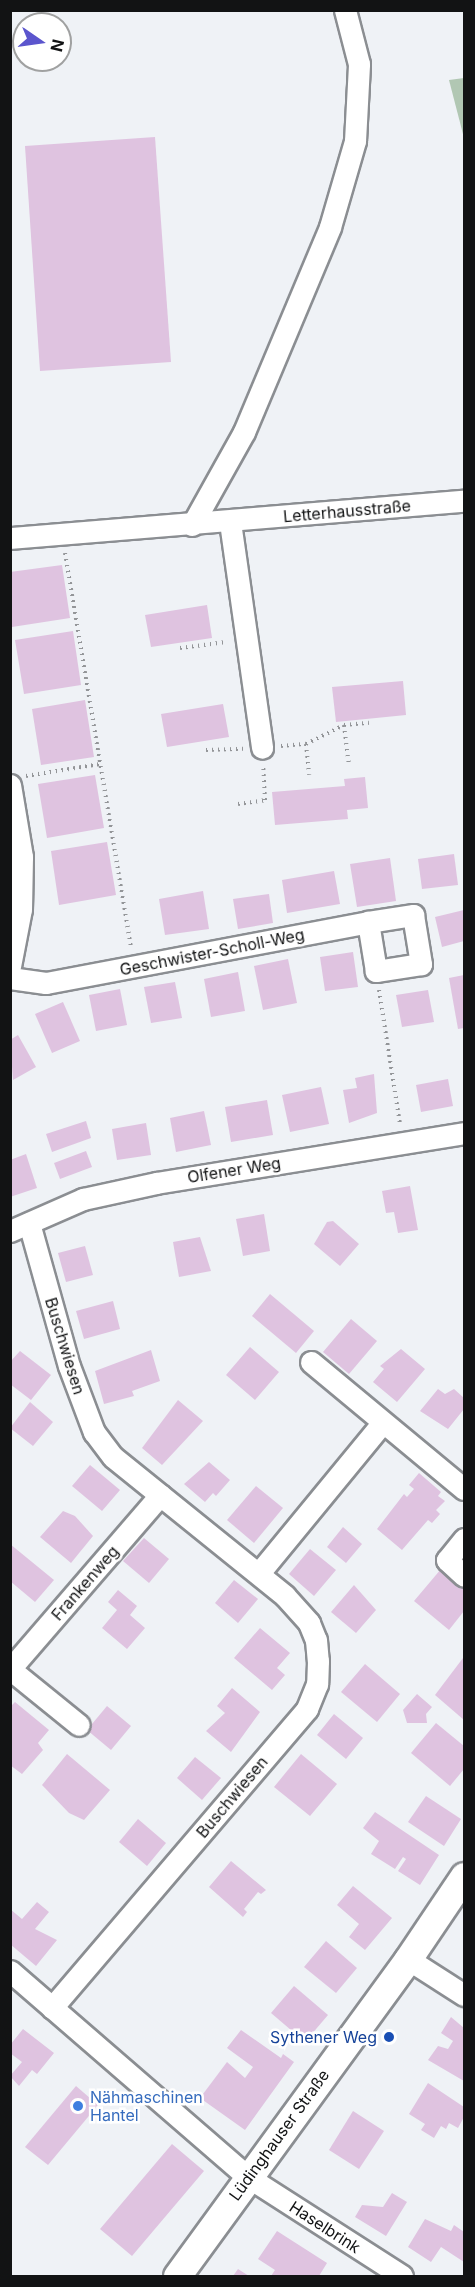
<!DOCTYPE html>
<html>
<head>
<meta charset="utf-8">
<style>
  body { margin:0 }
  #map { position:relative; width:475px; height:2287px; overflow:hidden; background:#eff2f6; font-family:Inter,sans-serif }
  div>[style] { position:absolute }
  .green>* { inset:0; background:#b1c7b3 }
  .building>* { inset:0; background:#dfc3e0 }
  .path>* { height:4px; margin-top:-2px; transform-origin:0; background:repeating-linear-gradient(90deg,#939598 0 1.5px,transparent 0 6px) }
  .roads { filter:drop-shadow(2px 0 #8b8e92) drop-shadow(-2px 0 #8b8e92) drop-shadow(0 2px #8b8e92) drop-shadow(0 -2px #8b8e92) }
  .minor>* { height:21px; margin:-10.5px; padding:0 10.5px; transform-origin:10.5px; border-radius:10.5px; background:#fff }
  .tertiary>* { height:27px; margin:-13.5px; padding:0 13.5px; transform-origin:13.5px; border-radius:13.5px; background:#fff }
  .dots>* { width:16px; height:16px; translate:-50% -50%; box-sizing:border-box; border:3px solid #fff; border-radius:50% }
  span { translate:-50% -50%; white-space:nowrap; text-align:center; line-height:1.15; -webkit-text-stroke:5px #fff; paint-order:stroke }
  .street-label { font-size:16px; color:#121314 }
  .transit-label { font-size:16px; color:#164399 }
  .right { translate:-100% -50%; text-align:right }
  .shop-label { font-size:16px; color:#366cbe }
  .left { translate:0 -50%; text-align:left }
  .frame { position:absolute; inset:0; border:12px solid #121314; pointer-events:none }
  .north { position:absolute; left:12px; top:12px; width:60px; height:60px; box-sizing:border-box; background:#fff; border:2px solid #a0a1a1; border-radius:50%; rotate:103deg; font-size:16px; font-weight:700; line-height:24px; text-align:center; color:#121314 }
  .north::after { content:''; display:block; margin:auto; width:21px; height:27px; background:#5b55cd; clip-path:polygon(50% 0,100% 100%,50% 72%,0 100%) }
</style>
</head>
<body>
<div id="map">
  <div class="green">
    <div style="clip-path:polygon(464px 78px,464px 138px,449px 80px)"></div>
  </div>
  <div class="building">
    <div style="clip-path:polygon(155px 137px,171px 362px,40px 371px,25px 146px)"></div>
    <div style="clip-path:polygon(62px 565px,70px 618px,12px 627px,10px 572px)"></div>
    <div style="clip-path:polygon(207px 605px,212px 638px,151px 647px,145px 615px)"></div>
    <div style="clip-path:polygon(73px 631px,81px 685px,24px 694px,15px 640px)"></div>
    <div style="clip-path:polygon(403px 681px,406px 715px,336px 722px,332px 687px)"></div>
    <div style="clip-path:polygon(85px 700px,94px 757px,41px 765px,32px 709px)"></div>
    <div style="clip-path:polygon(223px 704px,229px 737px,167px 747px,161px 714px)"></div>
    <div style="clip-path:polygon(95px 775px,104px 828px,47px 838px,38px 784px)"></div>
    <div style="clip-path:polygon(365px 777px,368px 808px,347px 810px,348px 819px,275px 825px,272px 792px,345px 786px,344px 779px)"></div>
    <div style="clip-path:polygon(107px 842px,116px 895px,59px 905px,51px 851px)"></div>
    <div style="clip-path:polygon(454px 854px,458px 885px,422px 889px,418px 859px)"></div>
    <div style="clip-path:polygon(390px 858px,396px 901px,357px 907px,350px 864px)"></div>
    <div style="clip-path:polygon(334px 871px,340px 904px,287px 913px,282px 880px)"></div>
    <div style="clip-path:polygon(203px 891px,209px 929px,165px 935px,159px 899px)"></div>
    <div style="clip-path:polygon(269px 894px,273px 923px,238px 929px,233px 899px)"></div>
    <div style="clip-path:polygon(464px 910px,464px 941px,442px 947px,435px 917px)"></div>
    <div style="clip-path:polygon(353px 952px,358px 987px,325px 991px,320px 957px)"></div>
    <div style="clip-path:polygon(288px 959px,297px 1003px,263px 1010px,254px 966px)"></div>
    <div style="clip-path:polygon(238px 972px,245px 1011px,211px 1017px,204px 979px)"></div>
    <div style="clip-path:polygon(464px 975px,464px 1028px,458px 1029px,449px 978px)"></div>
    <div style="clip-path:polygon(175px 982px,182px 1018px,151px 1023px,144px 987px)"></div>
    <div style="clip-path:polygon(120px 989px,127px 1025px,96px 1031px,89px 995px)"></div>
    <div style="clip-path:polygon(428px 990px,434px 1022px,402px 1027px,396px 995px)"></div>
    <div style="clip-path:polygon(63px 1002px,80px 1041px,52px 1053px,35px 1014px)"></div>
    <div style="clip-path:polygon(18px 1035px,36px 1067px,13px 1080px,10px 1040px)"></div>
    <div style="clip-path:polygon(374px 1074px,377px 1113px,349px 1123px,343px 1090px,357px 1088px,355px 1078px)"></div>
    <div style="clip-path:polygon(448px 1079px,453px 1106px,421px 1112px,416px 1085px)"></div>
    <div style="clip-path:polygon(321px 1087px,329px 1124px,290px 1132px,282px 1095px)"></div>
    <div style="clip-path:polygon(267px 1100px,273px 1135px,231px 1142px,225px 1107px)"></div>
    <div style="clip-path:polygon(204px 1111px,211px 1145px,176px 1152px,170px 1118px)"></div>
    <div style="clip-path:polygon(86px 1121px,91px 1138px,52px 1152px,46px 1134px)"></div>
    <div style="clip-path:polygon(146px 1123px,151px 1155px,117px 1160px,112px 1129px)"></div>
    <div style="clip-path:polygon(86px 1151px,92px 1167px,60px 1179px,54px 1163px)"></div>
    <div style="clip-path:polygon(26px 1154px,37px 1188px,10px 1197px,10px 1160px)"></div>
    <div style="clip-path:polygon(410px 1186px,418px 1230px,398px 1233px,394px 1212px,386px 1213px,382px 1191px)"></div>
    <div style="clip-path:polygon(264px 1214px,270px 1251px,243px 1256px,236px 1219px)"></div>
    <div style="clip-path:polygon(333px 1221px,359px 1244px,340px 1266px,314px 1244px,327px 1222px)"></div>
    <div style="clip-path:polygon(200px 1237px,211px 1271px,179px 1277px,173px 1242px)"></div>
    <div style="clip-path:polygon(85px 1246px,93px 1275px,66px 1282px,58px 1253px)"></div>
    <div style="clip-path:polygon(270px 1294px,314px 1331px,296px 1353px,252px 1316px)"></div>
    <div style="clip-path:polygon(113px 1301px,120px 1329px,84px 1339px,76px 1311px)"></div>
    <div style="clip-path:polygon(351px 1319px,377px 1341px,349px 1374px,323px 1352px)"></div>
    <div style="clip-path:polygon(250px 1347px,279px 1372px,255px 1400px,226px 1375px)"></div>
    <div style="clip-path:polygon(401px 1349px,425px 1369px,397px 1402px,373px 1382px,384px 1369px,380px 1366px)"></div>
    <div style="clip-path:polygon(151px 1350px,160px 1381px,132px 1391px,134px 1396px,104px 1404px,95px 1371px)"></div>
    <div style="clip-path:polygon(20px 1351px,51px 1375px,31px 1400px,10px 1384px,10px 1362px)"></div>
    <div style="clip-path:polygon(438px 1389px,445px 1394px,454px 1389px,464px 1398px,464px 1409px,448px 1429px,420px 1411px)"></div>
    <div style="clip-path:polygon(178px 1400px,203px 1421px,162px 1465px,142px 1448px)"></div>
    <div style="clip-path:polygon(30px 1402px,53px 1422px,33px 1446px,10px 1428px)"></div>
    <div style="clip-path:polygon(209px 1462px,230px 1480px,216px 1496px,213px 1493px,205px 1502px,184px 1484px)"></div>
    <div style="clip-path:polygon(90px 1465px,120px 1490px,102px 1511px,72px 1486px)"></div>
    <div style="clip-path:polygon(419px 1473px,441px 1492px,438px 1496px,445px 1501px,436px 1510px,440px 1514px,432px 1523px,428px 1520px,402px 1550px,377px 1529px,404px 1494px,407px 1497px,414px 1489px,409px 1485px)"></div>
    <div style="clip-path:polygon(256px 1486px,283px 1508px,254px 1543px,227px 1520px)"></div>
    <div style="clip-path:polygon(63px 1511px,75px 1516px,93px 1536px,71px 1563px,40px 1537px)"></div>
    <div style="clip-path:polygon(343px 1527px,362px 1544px,346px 1563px,327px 1547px)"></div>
    <div style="clip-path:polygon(144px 1538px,169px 1559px,149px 1583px,123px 1561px)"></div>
    <div style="clip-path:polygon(10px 1544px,54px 1580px,35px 1602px,10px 1581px)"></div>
    <div style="clip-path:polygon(310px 1549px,336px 1570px,314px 1596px,289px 1574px)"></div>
    <div style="clip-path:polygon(441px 1569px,464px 1588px,464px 1611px,449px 1630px,414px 1601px)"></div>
    <div style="clip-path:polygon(234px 1580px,258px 1599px,238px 1623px,215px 1603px)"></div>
    <div style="clip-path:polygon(354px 1585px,376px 1610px,356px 1633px,331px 1612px)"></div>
    <div style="clip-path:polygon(118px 1590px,137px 1606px,130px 1615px,145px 1628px,127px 1649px,102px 1628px,117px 1610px,108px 1602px)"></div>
    <div style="clip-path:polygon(260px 1628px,290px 1653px,277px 1668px,285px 1675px,272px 1690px,234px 1658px)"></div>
    <div style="clip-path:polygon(463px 1658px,464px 1659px,464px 1720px,435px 1695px)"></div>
    <div style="clip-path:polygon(365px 1664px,400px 1694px,377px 1722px,341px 1692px)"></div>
    <div style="clip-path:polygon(232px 1688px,260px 1712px,231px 1752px,206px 1731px,225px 1713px,217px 1706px)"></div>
    <div style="clip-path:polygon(417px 1694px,432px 1707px,426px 1714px,427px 1723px,407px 1723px,403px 1710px)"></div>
    <div style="clip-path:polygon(15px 1702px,49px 1730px,38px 1743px,43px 1750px,22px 1774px,10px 1765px,10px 1707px)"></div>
    <div style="clip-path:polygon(107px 1706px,131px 1726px,111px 1750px,87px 1730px)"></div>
    <div style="clip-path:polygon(334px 1714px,363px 1738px,346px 1759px,317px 1735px)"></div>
    <div style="clip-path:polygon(436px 1723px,464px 1746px,464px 1769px,450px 1786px,411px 1753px)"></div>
    <div style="clip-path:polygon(67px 1754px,110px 1790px,84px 1820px,69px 1813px,42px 1785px)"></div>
    <div style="clip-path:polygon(301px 1754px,337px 1784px,310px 1816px,274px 1787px)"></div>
    <div style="clip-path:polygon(195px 1757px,221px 1778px,202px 1800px,177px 1778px)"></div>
    <div style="clip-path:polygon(426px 1796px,461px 1819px,444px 1846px,408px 1822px)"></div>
    <div style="clip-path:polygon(375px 1812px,439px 1855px,420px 1885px,398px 1871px,406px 1859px,403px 1857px,395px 1869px,371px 1854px,379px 1841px,363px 1828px)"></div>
    <div style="clip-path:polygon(138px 1819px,166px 1843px,147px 1866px,119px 1842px)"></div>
    <div style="clip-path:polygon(231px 1861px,266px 1890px,261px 1894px,258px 1892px,244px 1909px,247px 1912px,243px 1917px,209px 1887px)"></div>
    <div style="clip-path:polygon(353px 1886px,392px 1918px,365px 1950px,349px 1937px,359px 1924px,337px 1905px)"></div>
    <div style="clip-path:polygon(37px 1902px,49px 1912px,35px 1929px,57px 1940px,36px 1966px,10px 1944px,10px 1909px,22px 1919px)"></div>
    <div style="clip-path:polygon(326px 1941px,357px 1968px,336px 1993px,304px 1967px)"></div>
    <div style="clip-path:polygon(294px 1986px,328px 2015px,305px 2042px,271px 2013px)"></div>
    <div style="clip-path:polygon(451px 2017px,464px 2028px,464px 2081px,428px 2060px,438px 2046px,448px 2049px,453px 2041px,441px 2033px)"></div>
    <div style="clip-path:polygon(23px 2029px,54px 2053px,37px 2074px,32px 2070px,19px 2086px,10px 2076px,22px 2062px,10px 2053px,10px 2045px)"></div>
    <div style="clip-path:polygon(241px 2030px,281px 2058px,283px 2054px,294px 2062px,245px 2130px,200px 2098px,227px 2062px,245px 2078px,253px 2067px,227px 2048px)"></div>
    <div style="clip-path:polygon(428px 2083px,464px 2107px,464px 2117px,458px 2128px,449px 2123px,446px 2129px,441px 2126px,434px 2138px,421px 2130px,425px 2124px,409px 2114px)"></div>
    <div style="clip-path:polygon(76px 2086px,98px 2105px,48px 2165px,25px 2147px)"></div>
    <div style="clip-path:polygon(353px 2111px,384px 2131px,359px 2169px,329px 2150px)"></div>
    <div style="clip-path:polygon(172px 2144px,204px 2171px,132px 2256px,100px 2229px)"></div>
    <div style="clip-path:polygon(392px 2193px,407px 2202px,386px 2236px,355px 2217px,362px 2205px,383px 2207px)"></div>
    <div style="clip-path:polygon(425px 2219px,451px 2231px,454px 2225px,464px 2232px,464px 2262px,441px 2247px,431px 2262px,408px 2247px)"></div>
    <div style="clip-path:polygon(277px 2231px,327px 2263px,319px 2276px,271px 2276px,275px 2270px,258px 2259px)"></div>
    <div style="clip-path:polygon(238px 2269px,249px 2276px,233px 2276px)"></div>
  </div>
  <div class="path">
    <div style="left:65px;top:553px;width:400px;rotate:80.5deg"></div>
    <div style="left:180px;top:648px;width:47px;rotate:-7.3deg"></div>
    <div style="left:344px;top:725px;width:38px;rotate:83deg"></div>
    <div style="left:306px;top:744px;width:31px;rotate:84deg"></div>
    <div style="left:281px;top:746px;width:25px;rotate:-5deg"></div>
    <div style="left:306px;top:744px;width:42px;rotate:-26.6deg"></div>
    <div style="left:344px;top:725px;width:25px;rotate:-5deg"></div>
    <div style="left:206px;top:750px;width:37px;rotate:-2deg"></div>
    <div style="left:26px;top:776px;width:75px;rotate:-9.2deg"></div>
    <div style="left:238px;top:804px;width:27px;rotate:-8deg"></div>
    <div style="left:265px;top:800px;width:33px;rotate:-93deg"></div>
    <div style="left:379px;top:990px;width:136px;rotate:81.1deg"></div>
  </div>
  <div class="roads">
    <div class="minor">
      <div style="left:230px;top:522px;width:228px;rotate:81.9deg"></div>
      <div style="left:192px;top:525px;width:107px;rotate:-60.8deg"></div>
      <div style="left:244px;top:432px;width:222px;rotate:-67.2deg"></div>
      <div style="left:330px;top:227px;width:90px;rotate:-73.8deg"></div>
      <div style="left:355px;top:141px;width:77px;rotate:-87deg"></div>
      <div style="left:359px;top:64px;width:56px;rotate:-104.5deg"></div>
      <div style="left:10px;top:538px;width:456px;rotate:-4.7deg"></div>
      <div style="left:10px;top:785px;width:73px;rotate:80.5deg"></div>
      <div style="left:22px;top:857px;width:52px;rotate:91.1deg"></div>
      <div style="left:21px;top:909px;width:58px;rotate:100.9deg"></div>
      <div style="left:10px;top:978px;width:36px;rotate:8deg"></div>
      <div style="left:46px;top:983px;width:328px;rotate:-10.7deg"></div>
      <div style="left:368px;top:922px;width:46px;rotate:-8.8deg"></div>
      <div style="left:413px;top:915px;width:50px;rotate:80.7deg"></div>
      <div style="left:421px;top:964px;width:46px;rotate:171.2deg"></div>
      <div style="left:376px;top:971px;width:50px;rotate:-99.3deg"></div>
      <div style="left:29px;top:1223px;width:148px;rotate:74.4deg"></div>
      <div style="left:69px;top:1366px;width:71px;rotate:69.3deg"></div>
      <div style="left:94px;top:1432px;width:31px;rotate:53deg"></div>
      <div style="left:113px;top:1457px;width:221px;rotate:38.9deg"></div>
      <div style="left:285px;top:1596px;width:36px;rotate:48deg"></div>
      <div style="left:309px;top:1623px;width:18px;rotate:68deg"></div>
      <div style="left:316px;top:1640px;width:21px;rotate:85deg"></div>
      <div style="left:318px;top:1661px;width:23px;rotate:92deg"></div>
      <div style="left:317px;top:1684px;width:27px;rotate:112deg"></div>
      <div style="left:307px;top:1709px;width:393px;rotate:130.5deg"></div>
      <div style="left:10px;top:1231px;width:80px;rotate:-23.7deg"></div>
      <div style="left:83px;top:1199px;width:75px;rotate:-12.4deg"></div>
      <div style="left:156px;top:1183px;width:312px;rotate:-9.2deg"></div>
      <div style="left:311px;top:1362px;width:199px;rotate:39.7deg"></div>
      <div style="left:464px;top:1539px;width:27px;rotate:129deg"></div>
      <div style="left:447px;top:1560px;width:23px;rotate:43deg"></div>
      <div style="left:259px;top:1573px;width:195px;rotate:-50.6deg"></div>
      <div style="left:10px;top:1669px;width:230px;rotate:-49.2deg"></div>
      <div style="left:11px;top:1670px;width:87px;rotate:39deg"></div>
      <div style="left:408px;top:1959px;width:67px;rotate:32.7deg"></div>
      <div style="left:10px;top:1971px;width:315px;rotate:40.9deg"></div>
      <div style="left:248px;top:2177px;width:183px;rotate:32.7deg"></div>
    </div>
    <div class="tertiary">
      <div style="left:177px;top:2276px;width:392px;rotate:-53.9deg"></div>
      <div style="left:408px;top:1959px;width:100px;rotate:-56deg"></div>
    </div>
  </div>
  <div class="dots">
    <div style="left:389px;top:2037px;background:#1a4fb4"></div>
    <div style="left:78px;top:2106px;background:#3f7fe0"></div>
  </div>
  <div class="street-label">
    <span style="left:347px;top:511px;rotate:-5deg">Letterhausstraße</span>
    <span style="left:212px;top:952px;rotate:-11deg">Geschwister-Scholl-Weg</span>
    <span style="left:234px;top:1170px;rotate:-9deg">Olfener Weg</span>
    <span style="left:65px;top:1346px;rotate:73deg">Buschwiesen</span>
    <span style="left:85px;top:1583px;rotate:-49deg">Frankenweg</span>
    <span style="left:232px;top:1797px;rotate:-50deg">Buschwiesen</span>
    <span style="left:279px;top:2135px;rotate:-54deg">Lüdinghauser Straße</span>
    <span style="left:325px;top:2227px;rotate:33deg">Haselbrink</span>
  </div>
  <div class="transit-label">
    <span class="right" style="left:377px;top:2037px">Sythener Weg</span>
  </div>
  <div class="shop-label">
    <span class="left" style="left:90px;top:2106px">Nähmaschinen<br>Hantel</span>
  </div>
  <div class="frame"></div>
  <div class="north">N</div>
</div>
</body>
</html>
